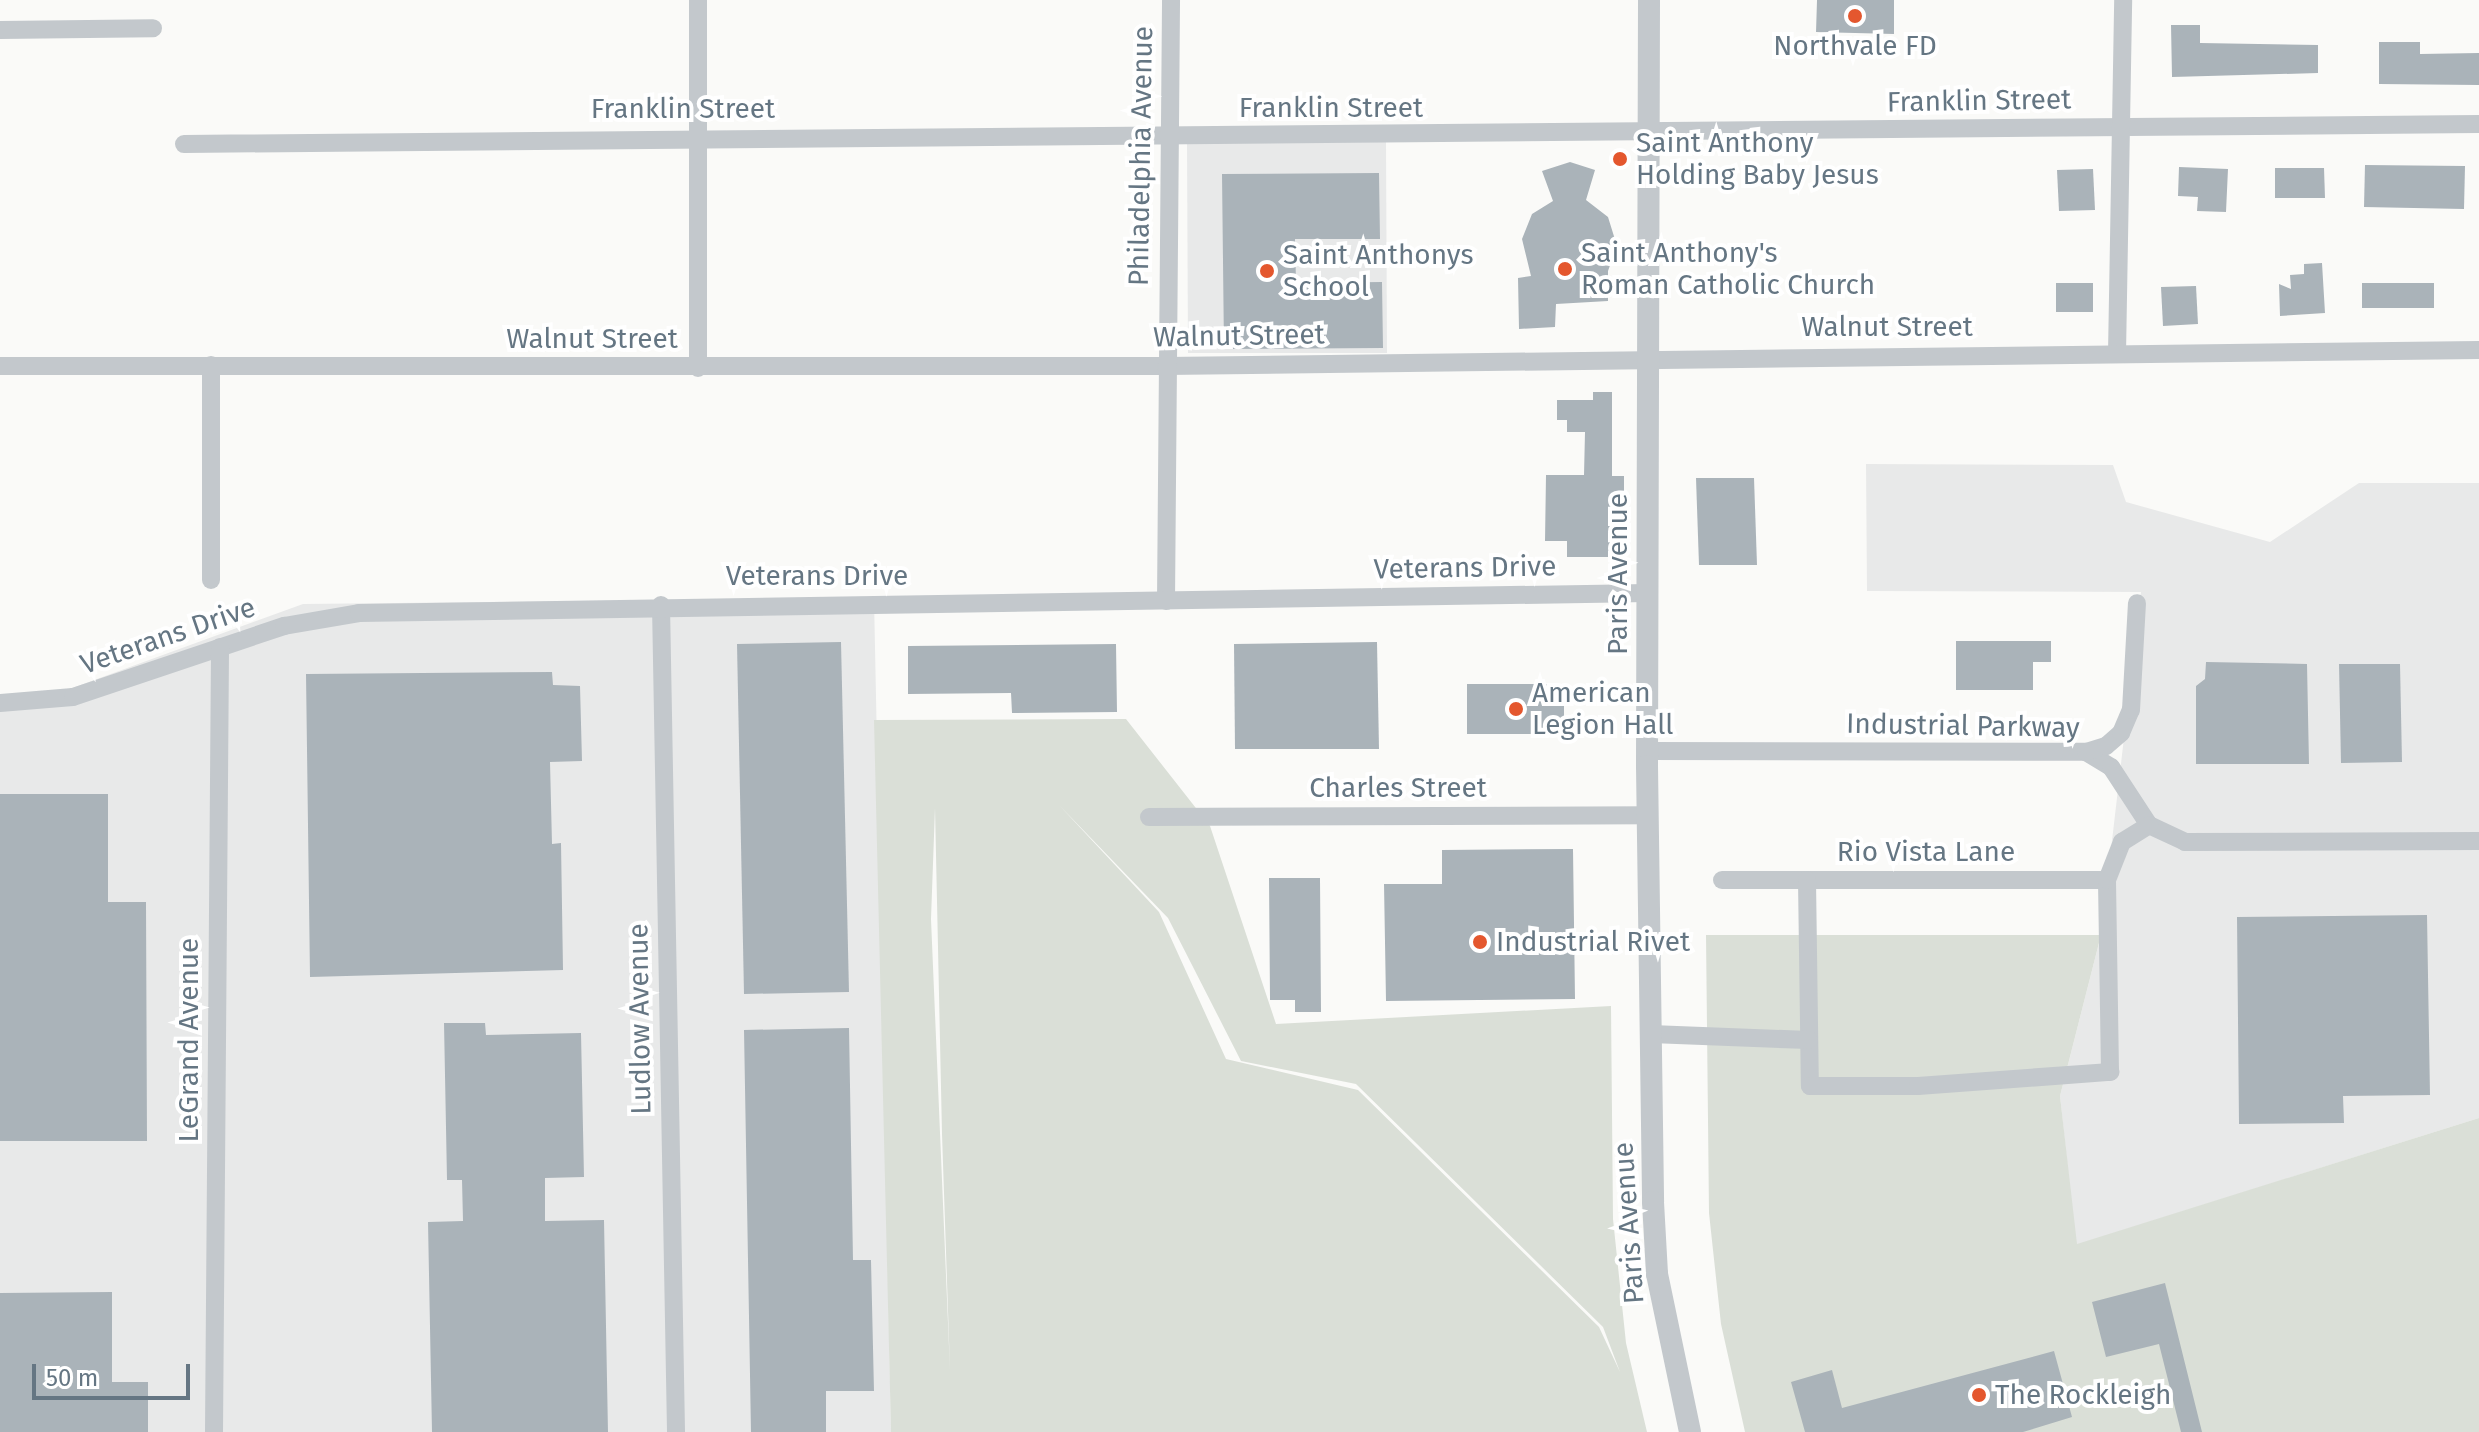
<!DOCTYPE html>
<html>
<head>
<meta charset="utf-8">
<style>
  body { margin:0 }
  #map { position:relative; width:2479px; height:1432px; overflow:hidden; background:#fafaf8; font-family:"Fira Sans",sans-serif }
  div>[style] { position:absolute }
  .built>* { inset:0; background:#e8e9e9 }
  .green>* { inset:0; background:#dadfd7 }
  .building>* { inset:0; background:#aab3b9 }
  .minor>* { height:18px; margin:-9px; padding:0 9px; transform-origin:9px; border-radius:9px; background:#c3c8cc }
  .tertiary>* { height:22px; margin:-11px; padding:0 11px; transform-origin:11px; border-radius:11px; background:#c3c8cc }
  .dots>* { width:22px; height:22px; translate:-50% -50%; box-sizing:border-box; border:4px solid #fff; border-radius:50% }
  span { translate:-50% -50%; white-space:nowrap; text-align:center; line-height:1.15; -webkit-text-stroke:8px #fff; paint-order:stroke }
  .poi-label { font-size:28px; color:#657683 }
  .left { translate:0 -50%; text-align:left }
  .street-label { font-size:28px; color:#657683 }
  .scale { position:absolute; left:32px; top:1364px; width:158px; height:36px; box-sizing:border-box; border:4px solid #657683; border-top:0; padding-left:10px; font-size:24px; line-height:28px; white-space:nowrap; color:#657683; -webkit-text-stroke:6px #fff; paint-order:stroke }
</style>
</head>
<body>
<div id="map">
  <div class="built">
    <div style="clip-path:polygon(1386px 142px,1387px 353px,1188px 353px,1187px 143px)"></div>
    <div style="clip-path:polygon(1866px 464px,2113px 465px,2126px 502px,2270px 542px,2359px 483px,2479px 483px,2479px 1118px,2076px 1245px,2060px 1096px,2101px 935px,2141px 592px,1867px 591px)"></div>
    <div style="clip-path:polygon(874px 598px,891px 1432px,0 1432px,0 703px,34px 702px,303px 604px)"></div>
  </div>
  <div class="green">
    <div style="clip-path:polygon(evenodd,1126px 719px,1210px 826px,1276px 1024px,1611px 1006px,1613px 1219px,1626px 1343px,1647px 1432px,891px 1432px,874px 720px,1126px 719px,1059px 805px,1168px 918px,1241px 1061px,1356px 1084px,1603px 1327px,1620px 1372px,1599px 1327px,1358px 1090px,1226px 1059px,1159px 912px,1059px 805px,1126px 719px,935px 808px,942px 1134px,950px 1370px,931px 919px,935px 808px)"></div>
    <div style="clip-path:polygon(1706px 935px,2101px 935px,2060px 1096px,2077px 1244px,2479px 1118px,2479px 1432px,1745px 1432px,1721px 1324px,1709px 1213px)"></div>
  </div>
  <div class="building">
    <div style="clip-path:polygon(1817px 0,1894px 0,1894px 34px,1816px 32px)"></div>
    <div style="clip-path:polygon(2171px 25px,2200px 25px,2200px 43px,2318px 45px,2318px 73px,2172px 77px)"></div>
    <div style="clip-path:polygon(2379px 42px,2420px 42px,2420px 54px,2479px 53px,2479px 85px,2379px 84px)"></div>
    <div style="clip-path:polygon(1570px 162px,1595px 170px,1586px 200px,1608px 217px,1617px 246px,1608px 271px,1608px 301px,1556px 304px,1555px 327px,1519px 329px,1518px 278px,1531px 276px,1522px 239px,1532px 214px,1553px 201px,1542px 171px)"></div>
    <div style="clip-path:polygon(2365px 165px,2465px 166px,2464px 209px,2364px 207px)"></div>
    <div style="clip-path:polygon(2179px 167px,2228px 169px,2226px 212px,2197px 211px,2198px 197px,2178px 196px)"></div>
    <div style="clip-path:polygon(2275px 168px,2324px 168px,2325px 198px,2275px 198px)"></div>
    <div style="clip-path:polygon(2093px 169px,2095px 210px,2059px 211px,2057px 170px)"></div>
    <div style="clip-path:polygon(1379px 173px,1380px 239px,1295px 239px,1296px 283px,1382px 282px,1383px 348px,1224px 349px,1222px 174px)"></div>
    <div style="clip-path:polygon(2322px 263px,2325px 313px,2280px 316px,2279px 284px,2291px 289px,2290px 275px,2304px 274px,2304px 264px)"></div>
    <div style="clip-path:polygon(2056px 283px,2093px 283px,2093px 312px,2056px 312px)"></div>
    <div style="clip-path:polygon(2362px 283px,2434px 283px,2434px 308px,2362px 308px)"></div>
    <div style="clip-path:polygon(2196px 286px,2198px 324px,2163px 326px,2161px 287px)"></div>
    <div style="clip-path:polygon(1593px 392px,1612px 392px,1612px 476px,1624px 476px,1624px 557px,1567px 557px,1567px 541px,1545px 541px,1546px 475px,1584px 475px,1585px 432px,1567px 432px,1567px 420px,1557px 420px,1557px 400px,1593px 400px)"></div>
    <div style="clip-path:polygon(1696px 478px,1754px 478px,1757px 565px,1699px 565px)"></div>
    <div style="clip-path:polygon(1956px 641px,2051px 641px,2051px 662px,2033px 662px,2033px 690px,1956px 690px)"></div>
    <div style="clip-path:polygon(841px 642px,849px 992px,744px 994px,737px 644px)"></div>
    <div style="clip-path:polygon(1377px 642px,1379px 749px,1235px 749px,1234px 644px)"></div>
    <div style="clip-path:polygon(1116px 644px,1117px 712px,1012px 713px,1011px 693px,908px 694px,908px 646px)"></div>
    <div style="clip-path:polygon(2206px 662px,2307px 664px,2309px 764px,2196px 764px,2196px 686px,2205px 679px)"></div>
    <div style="clip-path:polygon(2339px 664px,2400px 664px,2402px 762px,2341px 763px)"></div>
    <div style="clip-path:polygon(552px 672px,553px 685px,580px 686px,582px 761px,550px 762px,552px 844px,561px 843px,563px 970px,310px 977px,306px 674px)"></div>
    <div style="clip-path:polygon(1467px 684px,1564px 684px,1564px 734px,1467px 734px)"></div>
    <div style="clip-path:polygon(0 794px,108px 794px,108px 902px,146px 902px,147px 1141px,0 1141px)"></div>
    <div style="clip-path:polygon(1573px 849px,1575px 999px,1386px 1001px,1384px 884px,1442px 884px,1442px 850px)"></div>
    <div style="clip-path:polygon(1269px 878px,1320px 878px,1321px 1012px,1295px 1012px,1295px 1000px,1270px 1000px)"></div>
    <div style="clip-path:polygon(2427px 915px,2430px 1095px,2343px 1096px,2344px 1123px,2239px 1124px,2237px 917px)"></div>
    <div style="clip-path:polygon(444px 1023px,485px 1023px,486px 1035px,581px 1033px,584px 1177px,545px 1178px,545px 1221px,604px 1220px,608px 1432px,432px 1432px,428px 1222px,463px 1221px,462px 1180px,447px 1180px)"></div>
    <div style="clip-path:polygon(849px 1028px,853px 1260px,871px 1260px,874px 1391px,826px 1391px,826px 1432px,751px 1432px,744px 1030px)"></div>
    <div style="clip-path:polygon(2165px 1283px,2202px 1432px,2181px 1432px,2159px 1344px,2106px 1357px,2092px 1302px)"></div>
    <div style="clip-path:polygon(112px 1292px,112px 1382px,148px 1382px,148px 1432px,0 1432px,0 1293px)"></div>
    <div style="clip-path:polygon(2054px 1351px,2072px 1417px,2023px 1432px,1805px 1432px,1791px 1382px,1832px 1370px,1842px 1408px)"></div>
  </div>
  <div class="minor">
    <div style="left:0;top:30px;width:153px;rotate:-0.7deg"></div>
    <div style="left:184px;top:144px;width:2295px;rotate:-0.5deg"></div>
    <div style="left:2117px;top:354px;width:354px;rotate:-89deg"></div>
    <div style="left:0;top:366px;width:1166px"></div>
    <div style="left:1166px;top:366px;width:1313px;rotate:-0.7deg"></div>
    <div style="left:698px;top:368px;width:368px;rotate:-90deg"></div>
    <div style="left:211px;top:580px;width:215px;rotate:-90deg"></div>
    <div style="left:1166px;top:601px;width:601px;rotate:-89.52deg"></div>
    <div style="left:661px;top:605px;width:827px;rotate:88.96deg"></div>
    <div style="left:0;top:703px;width:73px;rotate:-4.7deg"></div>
    <div style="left:73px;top:697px;width:223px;rotate:-18.6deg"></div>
    <div style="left:284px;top:626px;width:76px;rotate:-9.8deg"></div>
    <div style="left:359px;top:613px;width:1289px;rotate:-0.89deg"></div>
    <div style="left:1647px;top:751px;width:439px;rotate:0.1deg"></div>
    <div style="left:2086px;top:752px;width:29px;rotate:31deg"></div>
    <div style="left:2111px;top:767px;width:69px;rotate:56.8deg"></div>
    <div style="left:2149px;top:825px;width:40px;rotate:25deg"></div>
    <div style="left:2185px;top:842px;width:294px;rotate:-0.2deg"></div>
    <div style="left:2086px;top:752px;width:21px;rotate:-17deg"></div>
    <div style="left:2106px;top:746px;width:20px;rotate:-41deg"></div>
    <div style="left:2121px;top:733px;width:25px;rotate:-67deg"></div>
    <div style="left:2131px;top:710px;width:107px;rotate:-86.8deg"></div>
    <div style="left:1149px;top:817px;width:498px;rotate:-0.2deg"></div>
    <div style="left:1722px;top:880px;width:85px"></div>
    <div style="left:2107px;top:880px;width:300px;rotate:180deg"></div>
    <div style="left:1807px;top:880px;width:206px;rotate:89.2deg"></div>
    <div style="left:1810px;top:1086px;width:108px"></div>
    <div style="left:1918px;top:1086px;width:193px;rotate:-4.2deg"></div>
    <div style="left:2110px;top:1072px;width:192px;rotate:-90.9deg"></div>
    <div style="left:2107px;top:880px;width:41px;rotate:-68.5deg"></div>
    <div style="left:2122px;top:842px;width:32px;rotate:-32deg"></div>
    <div style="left:1651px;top:1034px;width:158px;rotate:2.2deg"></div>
    <div style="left:214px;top:1432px;width:785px;rotate:-89.56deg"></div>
  </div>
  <div class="tertiary">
    <div style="left:1649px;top:0;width:766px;rotate:90.15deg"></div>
    <div style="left:1647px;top:766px;width:436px;rotate:89.2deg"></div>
    <div style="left:1653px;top:1202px;width:72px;rotate:86.8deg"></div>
    <div style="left:1657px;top:1274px;width:161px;rotate:78.2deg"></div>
  </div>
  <div class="dots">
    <div style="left:1855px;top:16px;background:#e4572e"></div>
    <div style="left:1620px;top:159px;background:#e4572e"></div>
    <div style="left:1565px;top:269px;background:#e4572e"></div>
    <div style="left:1267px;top:271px;background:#e4572e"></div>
    <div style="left:1516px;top:709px;background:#e4572e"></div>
    <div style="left:1480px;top:942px;background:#e4572e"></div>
    <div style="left:1979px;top:1395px;background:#e4572e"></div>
  </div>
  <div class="poi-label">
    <span style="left:1855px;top:46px">Northvale FD</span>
    <span class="left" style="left:1636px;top:159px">Saint Anthony<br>Holding Baby Jesus</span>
    <span class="left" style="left:1581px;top:269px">Saint Anthony's<br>Roman Catholic Church</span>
    <span class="left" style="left:1283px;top:271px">Saint Anthonys<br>School</span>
    <span class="left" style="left:1532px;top:709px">American<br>Legion Hall</span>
    <span class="left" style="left:1496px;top:942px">Industrial Rivet</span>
    <span class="left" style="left:1995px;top:1395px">The Rockleigh</span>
  </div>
  <div class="street-label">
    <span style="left:1979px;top:101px;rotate:-1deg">Franklin Street</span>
    <span style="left:1331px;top:108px">Franklin Street</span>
    <span style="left:683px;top:109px">Franklin Street</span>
    <span style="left:1141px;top:156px;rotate:-89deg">Philadelphia Avenue</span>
    <span style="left:1887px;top:327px">Walnut Street</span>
    <span style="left:1239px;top:336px;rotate:-1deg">Walnut Street</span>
    <span style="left:592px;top:339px">Walnut Street</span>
    <span style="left:1465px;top:568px;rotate:-1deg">Veterans Drive</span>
    <span style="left:1618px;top:574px;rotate:-90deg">Paris Avenue</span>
    <span style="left:817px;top:576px">Veterans Drive</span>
    <span style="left:168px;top:636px;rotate:-19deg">Veterans Drive</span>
    <span style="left:1963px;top:726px;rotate:1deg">Industrial Parkway</span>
    <span style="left:1398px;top:788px">Charles Street</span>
    <span style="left:1926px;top:852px">Rio Vista Lane</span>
    <span style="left:640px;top:1019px;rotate:-91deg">Ludlow Avenue</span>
    <span style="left:189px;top:1040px;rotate:-90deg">LeGrand Avenue</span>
    <span style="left:1629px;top:1223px;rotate:-94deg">Paris Avenue</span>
  </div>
  <div class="scale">50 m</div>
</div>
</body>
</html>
